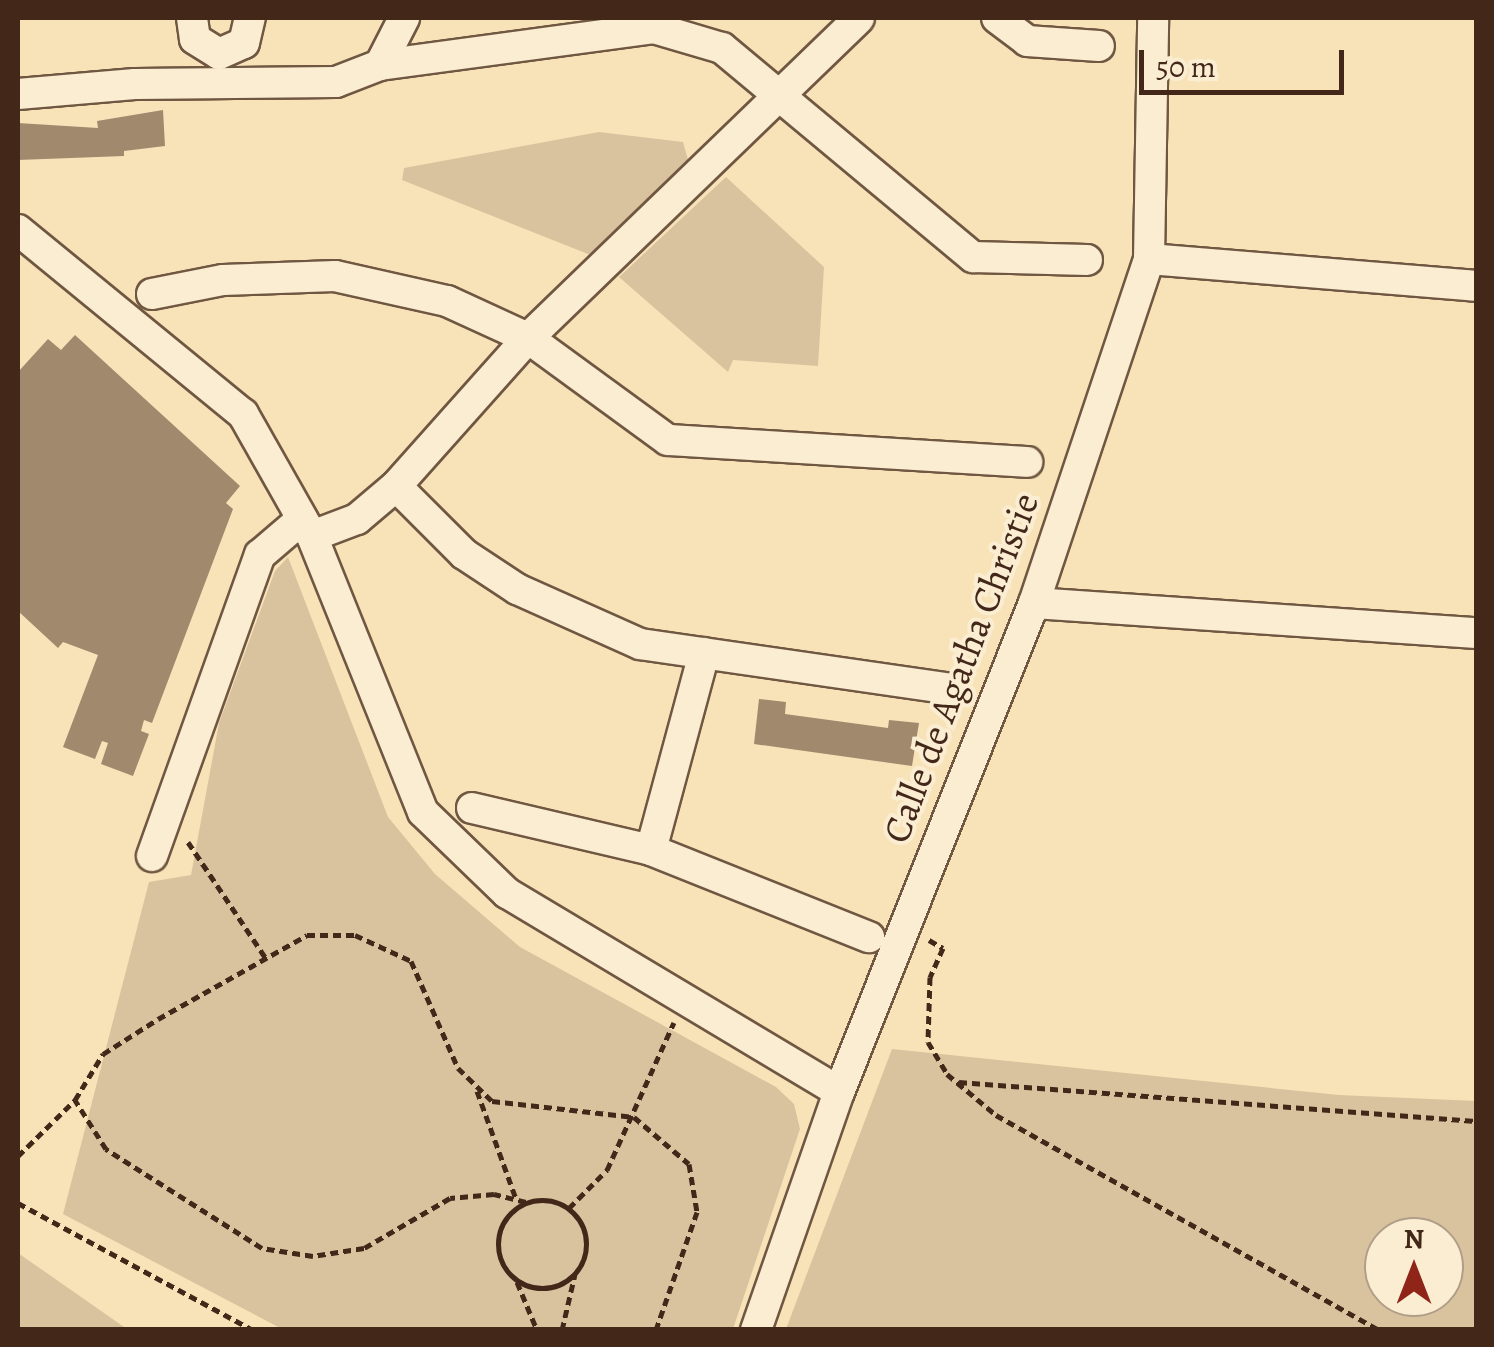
<!DOCTYPE html>
<html>
<head>
<meta charset="utf-8">
<style>
  body { margin:0 }
  #map { position:relative; width:1494px; height:1347px; overflow:hidden; background:#f8e3b9; font-family:Alegreya,serif }
  div>[style] { position:absolute }
  .green>* { inset:0; background:#d9c39e }
  .building>* { inset:0; background:#a1896d }
  .path>* { height:5px; margin-top:-2.5px; transform-origin:0; background:repeating-linear-gradient(90deg,#43281a 0 8px,transparent 0 13px) }
  .path>.ring { margin:-2.5px; padding:0; box-sizing:content-box; background:none; border:5px solid #43281a; border-radius:50% }
  .roads { filter:drop-shadow(2px 0 #705742) drop-shadow(-2px 0 #705742) drop-shadow(0 2px #705742) drop-shadow(0 -2px #705742) }
  .street>* { height:30px; margin:-15px; padding:0 15px; transform-origin:15px; border-radius:15px; background:#faedd2 }
  span { translate:-50% -50%; white-space:nowrap; text-align:center; line-height:1.15; -webkit-text-stroke:8px #faedd2; paint-order:stroke }
  .street-label { font-size:38px; color:#43281a }
  .frame { position:absolute; inset:0; border:20px solid #43281a; pointer-events:none }
  .north { position:absolute; left:1364px; top:1217px; width:100px; height:100px; box-sizing:border-box; background:#faedd2; border:2px solid #b19e88; border-radius:50%; rotate:0deg; font-size:28px; font-weight:700; line-height:40px; text-align:center; color:#43281a }
  .north::after { content:''; display:block; margin:auto; width:35px; height:45px; background:#8f2418; clip-path:polygon(50% 0,100% 100%,50% 72%,0 100%) }
  .scale { position:absolute; left:1139px; top:50px; width:205px; height:45px; box-sizing:border-box; border:5px solid #43281a; border-top:0; padding-left:12px; font-size:30px; line-height:35px; white-space:nowrap; color:#43281a; -webkit-text-stroke:8px #faedd2; paint-order:stroke }
</style>
</head>
<body>
<div id="map">
  <div class="green">
    <div style="clip-path:polygon(599px 132px,683px 142px,689px 163px,598px 258px,402px 180px,404px 168px)"></div>
    <div style="clip-path:polygon(726px 177px,824px 267px,818px 366px,733px 360px,728px 372px,619px 277px)"></div>
    <div style="clip-path:polygon(288px 557px,388px 817px,435px 874px,520px 947px,776px 1087px,794px 1104px,800px 1129px,733px 1329px,282px 1329px,63px 1214px,149px 882px,191px 875px,219px 723px,275px 571px)"></div>
    <div style="clip-path:polygon(evenodd,892px 1049px,1339px 1095px,1476px 1101px,1476px 1329px,786px 1329px,892px 1049px,1444px 1237px,1444px 1297px,1384px 1297px,1384px 1237px,1444px 1237px)"></div>
    <div style="clip-path:polygon(18px 1253px,127px 1329px,18px 1329px)"></div>
  </div>
  <div class="building">
    <div style="clip-path:polygon(163px 110px,165px 146px,124px 151px,124px 156px,18px 160px,18px 123px,98px 128px,97px 121px)"></div>
    <div style="clip-path:polygon(75px 335px,240px 486px,226px 503px,233px 509px,152px 723px,144px 720px,141px 731px,149px 734px,133px 776px,101px 764px,108px 743px,102px 741px,95px 759px,63px 747px,98px 655px,63px 642px,58px 648px,18px 611px,18px 372px,48px 339px,61px 350px)"></div>
    <div style="clip-path:polygon(759px 699px,786px 702px,785px 714px,888px 728px,889px 720px,919px 723px,912px 766px,754px 744px)"></div>
  </div>
  <div class="path">
    <div style="left:188px;top:842px;width:142px;rotate:56.2deg"></div>
    <div style="left:929px;top:940px;width:16px;rotate:30deg"></div>
    <div style="left:943px;top:948px;width:32px;rotate:114deg"></div>
    <div style="left:930px;top:977px;width:65px;rotate:91.8deg"></div>
    <div style="left:928px;top:1042px;width:37px;rotate:59deg"></div>
    <div style="left:947px;top:1074px;width:64px;rotate:39.9deg"></div>
    <div style="left:996px;top:1115px;width:439px;rotate:29.3deg"></div>
    <div style="left:959px;top:1082px;width:518px;rotate:4.31deg"></div>
    <div style="left:477px;top:1091px;width:115px;rotate:70.1deg"></div>
    <div style="left:18px;top:1156px;width:80px;rotate:-44.5deg"></div>
    <div class="ring" style="left:498px;top:1200px;width:83px;height:83px"></div>
    <div style="left:526px;top:1202px;width:33px;rotate:-166deg"></div>
    <div style="left:494px;top:1194px;width:44px;rotate:174.8deg"></div>
    <div style="left:450px;top:1198px;width:99px;rotate:149.8deg"></div>
    <div style="left:364px;top:1248px;width:52px;rotate:171.1deg"></div>
    <div style="left:313px;top:1256px;width:52px;rotate:-171.1deg"></div>
    <div style="left:262px;top:1248px;width:185px;rotate:-147.6deg"></div>
    <div style="left:106px;top:1149px;width:58px;rotate:-122.3deg"></div>
    <div style="left:75px;top:1100px;width:54px;rotate:-58.7deg"></div>
    <div style="left:103px;top:1054px;width:65px;rotate:-32.5deg"></div>
    <div style="left:158px;top:1019px;width:171px;rotate:-29.4deg"></div>
    <div style="left:307px;top:935px;width:48px"></div>
    <div style="left:355px;top:935px;width:62px;rotate:24.9deg"></div>
    <div style="left:411px;top:961px;width:117px;rotate:66.3deg"></div>
    <div style="left:458px;top:1068px;width:47px;rotate:44.1deg"></div>
    <div style="left:492px;top:1101px;width:143px;rotate:6.4deg"></div>
    <div style="left:634px;top:1117px;width:72px;rotate:40.5deg"></div>
    <div style="left:689px;top:1164px;width:49px;rotate:80.5deg"></div>
    <div style="left:697px;top:1212px;width:125px;rotate:109.2deg"></div>
    <div style="left:18px;top:1203px;width:267px;rotate:28.4deg"></div>
    <div style="left:569px;top:1208px;width:54px;rotate:-45deg"></div>
    <div style="left:607px;top:1170px;width:162px;rotate:-65.6deg"></div>
    <div style="left:517px;top:1282px;width:52px;rotate:67.4deg"></div>
    <div style="left:562px;top:1330px;width:57px;rotate:-76.9deg"></div>
  </div>
  <div class="roads">
    <div class="street">
      <div style="left:192px;top:18px;width:21px;rotate:82deg"></div>
      <div style="left:195px;top:39px;width:28px;rotate:32deg"></div>
      <div style="left:219px;top:54px;width:27px;rotate:-24deg"></div>
      <div style="left:244px;top:43px;width:26px;rotate:-77deg"></div>
      <div style="left:997px;top:18px;width:38px;rotate:37deg"></div>
      <div style="left:1027px;top:41px;width:72px;rotate:4deg"></div>
      <div style="left:380px;top:65px;width:53px;rotate:-62.9deg"></div>
      <div style="left:18px;top:94px;width:117px;rotate:-4.9deg"></div>
      <div style="left:135px;top:84px;width:201px;rotate:-0.6deg"></div>
      <div style="left:336px;top:82px;width:47px;rotate:-21.1deg"></div>
      <div style="left:380px;top:65px;width:276px;rotate:-7.7deg"></div>
      <div style="left:654px;top:28px;width:71px;rotate:16.4deg"></div>
      <div style="left:722px;top:48px;width:327px;rotate:39.8deg"></div>
      <div style="left:973px;top:257px;width:114px;rotate:1.5deg"></div>
      <div style="left:18px;top:230px;width:291px;rotate:39.3deg"></div>
      <div style="left:243px;top:414px;width:140px;rotate:60.5deg"></div>
      <div style="left:312px;top:536px;width:297px;rotate:68.1deg"></div>
      <div style="left:423px;top:812px;width:117px;rotate:44deg"></div>
      <div style="left:507px;top:893px;width:387px;rotate:30.9deg"></div>
      <div style="left:1149px;top:259px;width:328px;rotate:4.7deg"></div>
      <div style="left:152px;top:294px;width:72px;rotate:-11.2deg"></div>
      <div style="left:223px;top:280px;width:112px;rotate:-2deg"></div>
      <div style="left:335px;top:276px;width:115px;rotate:12.6deg"></div>
      <div style="left:447px;top:301px;width:89px;rotate:24.6deg"></div>
      <div style="left:528px;top:338px;width:173px;rotate:36.1deg"></div>
      <div style="left:668px;top:440px;width:360px;rotate:3.5deg"></div>
      <div style="left:396px;top:486px;width:96px;rotate:45deg"></div>
      <div style="left:464px;top:554px;width:64px;rotate:33.4deg"></div>
      <div style="left:517px;top:589px;width:135px;rotate:24.1deg"></div>
      <div style="left:640px;top:644px;width:315px;rotate:8.2deg"></div>
      <div style="left:312px;top:536px;width:48px;rotate:-20.7deg"></div>
      <div style="left:357px;top:519px;width:51px;rotate:-40.2deg"></div>
      <div style="left:396px;top:486px;width:198px;rotate:-48.3deg"></div>
      <div style="left:528px;top:338px;width:460px;rotate:-44deg"></div>
      <div style="left:1034px;top:603px;width:443px;rotate:3.9deg"></div>
      <div style="left:472px;top:808px;width:184px;rotate:13.2deg"></div>
      <div style="left:651px;top:850px;width:235px;rotate:21.8deg"></div>
      <div style="left:651px;top:850px;width:204px;rotate:-74.9deg"></div>
      <div style="left:152px;top:856px;width:320px;rotate:-70.3deg"></div>
      <div style="left:260px;top:555px;width:55px;rotate:-40.6deg"></div>
      <div style="left:756px;top:1330px;width:252px;rotate:-70.8deg"></div>
      <div style="left:839px;top:1092px;width:526px;rotate:-68.26deg"></div>
      <div style="left:1034px;top:603px;width:363px;rotate:-71.5deg"></div>
      <div style="left:1149px;top:259px;width:241px;rotate:-89deg"></div>
    </div>
  </div>
  <div class="street-label">
    <span style="left:961px;top:668px;rotate:-69deg">Calle de Agatha Christie</span>
  </div>
  <div class="frame"></div>
  <div class="north">N</div>
  <div class="scale">50 m</div>
</div>
</body>
</html>
